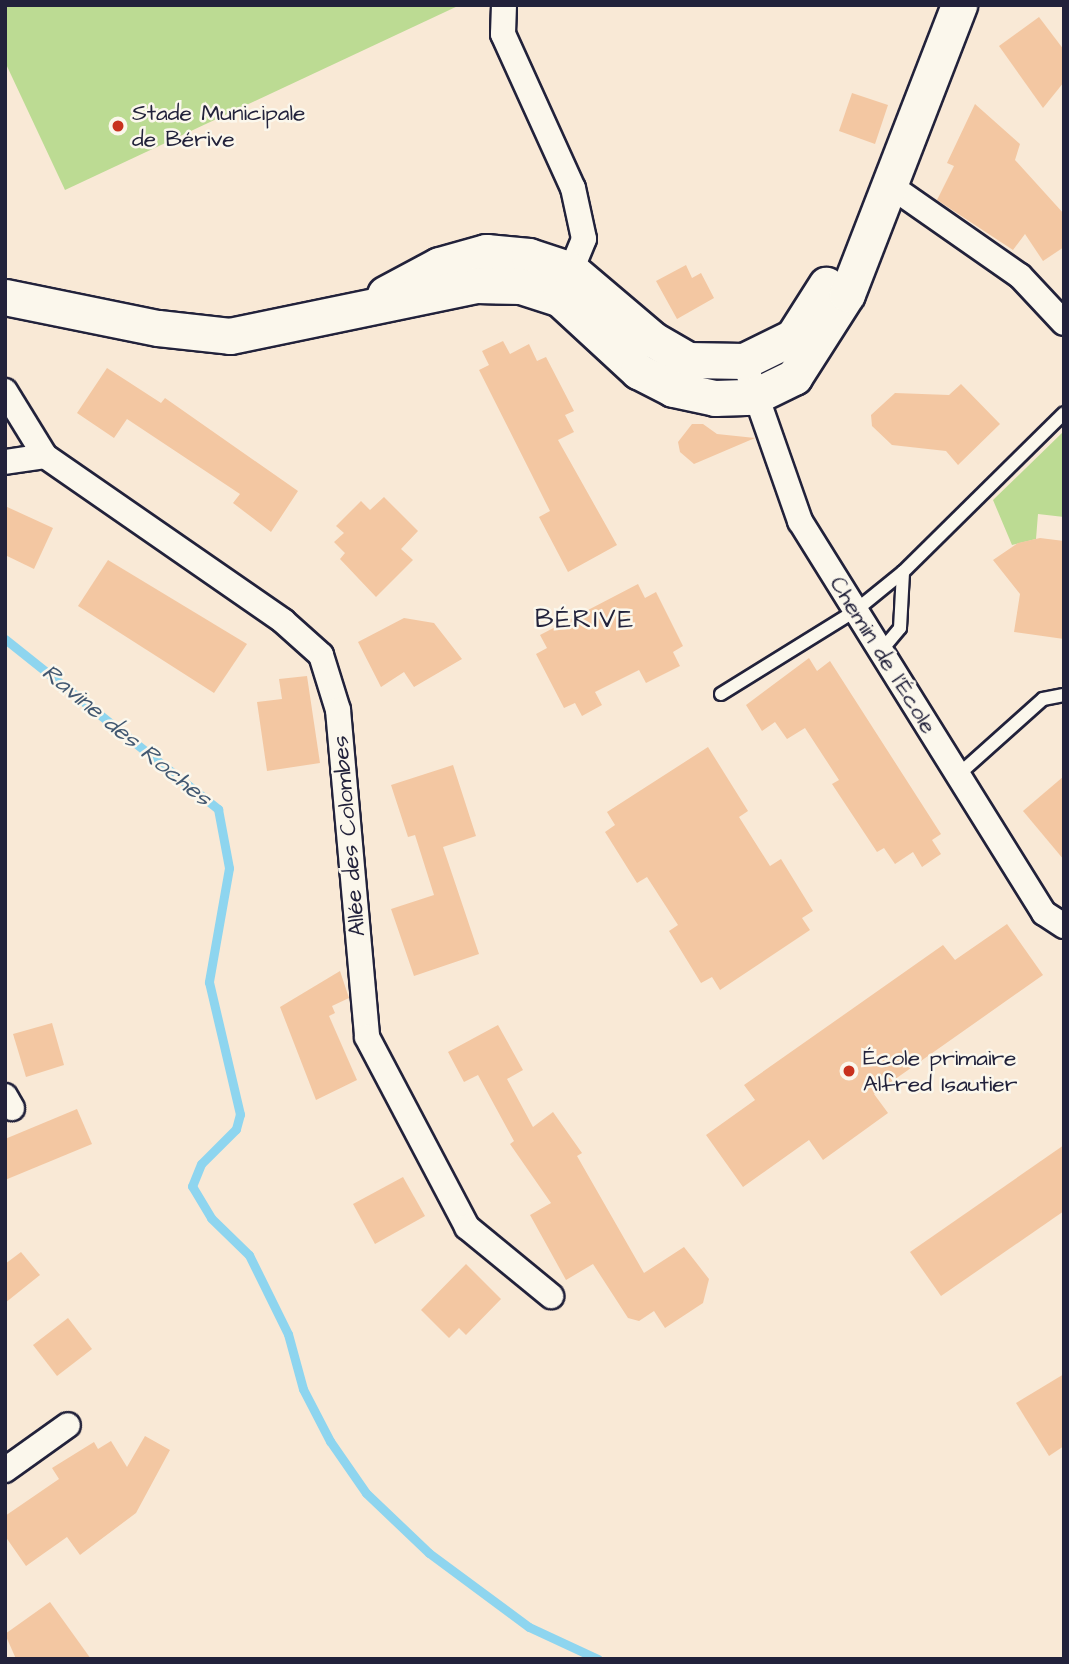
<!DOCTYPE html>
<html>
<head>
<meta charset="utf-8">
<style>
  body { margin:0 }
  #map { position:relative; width:1069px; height:1664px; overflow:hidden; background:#f9e9d6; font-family:"Architects Daughter",sans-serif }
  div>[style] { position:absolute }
  .green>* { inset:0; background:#bcdb93 }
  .stream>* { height:9px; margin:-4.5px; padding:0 4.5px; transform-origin:4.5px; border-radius:4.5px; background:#8ed5ef }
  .building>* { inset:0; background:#f3c7a2 }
  .roads { filter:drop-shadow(2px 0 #22223b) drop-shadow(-2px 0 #22223b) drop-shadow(0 2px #22223b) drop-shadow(0 -2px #22223b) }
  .lane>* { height:12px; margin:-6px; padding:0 6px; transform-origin:6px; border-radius:6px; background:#fbf7ec }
  .street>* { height:24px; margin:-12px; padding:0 12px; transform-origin:12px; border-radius:12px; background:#fbf7ec }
  .secondary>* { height:35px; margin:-17.5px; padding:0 17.5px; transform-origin:17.5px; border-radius:17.5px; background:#fbf7ec }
  .dots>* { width:19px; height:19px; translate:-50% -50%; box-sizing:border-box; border:4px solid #fbf7ec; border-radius:50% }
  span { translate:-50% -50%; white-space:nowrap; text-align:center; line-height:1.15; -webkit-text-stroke:5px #fbf7ec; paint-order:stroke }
  .poi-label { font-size:23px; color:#22223b }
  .left { translate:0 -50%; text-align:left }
  .street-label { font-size:23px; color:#22223b }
  .water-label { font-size:24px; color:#425871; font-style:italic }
  .quarter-label { font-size:26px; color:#22223b; letter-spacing:2px }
  .frame { position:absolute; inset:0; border:7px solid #22223b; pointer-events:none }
</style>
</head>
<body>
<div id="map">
  <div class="green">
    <div style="clip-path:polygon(5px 5px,460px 5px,65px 190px,5px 62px)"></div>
    <div style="clip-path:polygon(1064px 431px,1064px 517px,1038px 514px,1036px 539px,1012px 545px,993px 500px)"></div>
  </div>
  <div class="stream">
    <div style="left:5px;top:639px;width:273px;rotate:38.6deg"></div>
    <div style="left:218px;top:809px;width:60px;rotate:79.4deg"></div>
    <div style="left:229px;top:868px;width:116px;rotate:100deg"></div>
    <div style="left:209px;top:982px;width:136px;rotate:76.8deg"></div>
    <div style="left:240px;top:1114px;width:16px;rotate:105deg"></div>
    <div style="left:236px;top:1129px;width:49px;rotate:135deg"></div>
    <div style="left:201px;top:1164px;width:24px;rotate:112deg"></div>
    <div style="left:192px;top:1186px;width:37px;rotate:59deg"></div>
    <div style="left:211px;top:1218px;width:53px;rotate:44.2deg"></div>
    <div style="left:249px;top:1255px;width:88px;rotate:63.7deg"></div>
    <div style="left:288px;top:1334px;width:57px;rotate:74.7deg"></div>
    <div style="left:303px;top:1389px;width:59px;rotate:62.6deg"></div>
    <div style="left:330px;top:1441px;width:63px;rotate:55.3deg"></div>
    <div style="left:366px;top:1493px;width:87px;rotate:43.6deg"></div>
    <div style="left:429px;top:1553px;width:124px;rotate:36.5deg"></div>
    <div style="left:529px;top:1627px;width:76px;rotate:24.9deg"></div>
  </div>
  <div class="building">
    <div style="clip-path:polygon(1039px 17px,1064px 50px,1064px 82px,1043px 108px,999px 46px)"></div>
    <div style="clip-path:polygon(852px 93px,888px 105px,875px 144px,839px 131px)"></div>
    <div style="clip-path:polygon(975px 104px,1020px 144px,1015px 160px,1064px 214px,1064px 247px,1043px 261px,1025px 234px,1013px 250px,937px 200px,954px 166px,947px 163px)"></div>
    <div style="clip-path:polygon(686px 265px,692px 278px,701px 273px,714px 298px,677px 319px,656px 281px)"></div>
    <div style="clip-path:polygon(503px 341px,510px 354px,529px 344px,537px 361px,546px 357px,574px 411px,565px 415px,574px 432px,558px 440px,617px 545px,568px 572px,539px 517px,550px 511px,479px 370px,489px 365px,482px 351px)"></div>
    <div style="clip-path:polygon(107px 368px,161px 403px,165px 398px,298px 491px,271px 532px,233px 503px,240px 494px,127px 419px,114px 438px,77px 413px)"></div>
    <div style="clip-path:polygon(961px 384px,1000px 424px,958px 465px,946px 451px,892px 445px,872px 426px,871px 415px,895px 393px,949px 395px)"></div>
    <div style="clip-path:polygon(692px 424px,703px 424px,717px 434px,755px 438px,694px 464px,680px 452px,678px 442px)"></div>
    <div style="clip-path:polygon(384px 497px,418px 531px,401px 549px,413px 560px,376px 597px,340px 559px,345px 553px,334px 542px,344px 533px,336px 526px,361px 501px,370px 510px)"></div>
    <div style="clip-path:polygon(5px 506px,53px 528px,34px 569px,5px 555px)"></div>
    <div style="clip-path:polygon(1040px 538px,1064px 541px,1064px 639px,1014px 632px,1020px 594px,993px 560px,1018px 543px)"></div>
    <div style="clip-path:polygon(108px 560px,247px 644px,214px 693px,78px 606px)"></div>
    <div style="clip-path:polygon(638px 584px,645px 598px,656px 592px,683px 646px,673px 652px,680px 666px,646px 683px,639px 670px,595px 692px,602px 705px,582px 716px,575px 703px,564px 708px,536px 654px,547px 648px,540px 635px)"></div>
    <div style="clip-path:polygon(404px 618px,434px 623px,462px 659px,414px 687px,404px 672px,381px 687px,358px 642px)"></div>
    <div style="clip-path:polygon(809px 658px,817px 671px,830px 661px,941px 834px,932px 840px,941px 854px,922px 867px,913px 852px,895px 864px,884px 848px,877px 852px,832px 784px,839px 780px,805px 728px,787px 739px,775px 722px,762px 731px,746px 705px)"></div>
    <div style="clip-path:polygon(307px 676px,320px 763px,267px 771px,257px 702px,282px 699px,279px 679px)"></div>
    <div style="clip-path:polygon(708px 747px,748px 811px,739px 817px,770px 866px,781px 859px,813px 911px,802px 918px,810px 930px,720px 990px,712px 977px,701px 983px,669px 931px,678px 925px,647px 877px,637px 883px,605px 832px,615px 825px,607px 812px)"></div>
    <div style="clip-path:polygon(453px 765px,476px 836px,443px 847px,479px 954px,414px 976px,391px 909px,434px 895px,415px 835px,408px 837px,391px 785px)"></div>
    <div style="clip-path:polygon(1064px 776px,1064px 860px,1023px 811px)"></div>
    <div style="clip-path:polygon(1007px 924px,1043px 975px,874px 1094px,888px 1113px,823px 1160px,809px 1140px,743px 1187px,706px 1135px,755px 1100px,744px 1085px,943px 945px,955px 960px)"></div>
    <div style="clip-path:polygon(340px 971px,349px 998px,332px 1006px,335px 1013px,329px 1016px,357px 1080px,316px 1100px,280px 1007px)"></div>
    <div style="clip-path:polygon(52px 1023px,64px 1065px,26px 1077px,13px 1034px)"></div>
    <div style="clip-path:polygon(498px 1025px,523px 1070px,507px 1079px,533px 1127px,553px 1112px,582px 1153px,577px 1156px,644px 1273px,684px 1247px,709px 1279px,703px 1303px,665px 1328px,654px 1311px,639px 1321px,628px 1318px,593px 1264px,566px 1280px,530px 1215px,551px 1203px,510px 1144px,514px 1141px,478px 1075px,464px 1082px,448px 1052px)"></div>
    <div style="clip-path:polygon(77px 1109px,92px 1144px,5px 1180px,5px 1139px)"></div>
    <div style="clip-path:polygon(1064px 1145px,1064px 1211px,941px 1296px,910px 1252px)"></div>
    <div style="clip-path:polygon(403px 1177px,425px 1216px,375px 1244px,353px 1204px)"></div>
    <div style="clip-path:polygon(21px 1252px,40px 1275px,5px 1303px,5px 1264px)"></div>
    <div style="clip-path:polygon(466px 1264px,501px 1299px,466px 1335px,459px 1328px,449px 1338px,421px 1310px)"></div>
    <div style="clip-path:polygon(68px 1318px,92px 1349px,57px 1376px,33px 1345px)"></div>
    <div style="clip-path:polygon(1064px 1374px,1064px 1446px,1049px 1456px,1016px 1403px)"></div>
    <div style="clip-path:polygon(145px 1436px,170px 1450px,136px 1513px,80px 1555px,67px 1537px,26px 1566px,5px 1536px,5px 1516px,59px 1479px,52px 1468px,94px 1442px,98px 1449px,111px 1441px,127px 1467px)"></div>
    <div style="clip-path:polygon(50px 1602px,91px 1659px,16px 1659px,5px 1634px)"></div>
  </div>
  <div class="roads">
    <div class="lane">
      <div style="left:880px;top:652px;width:31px;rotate:-50deg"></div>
      <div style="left:900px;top:628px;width:56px;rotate:-86.9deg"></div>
      <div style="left:721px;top:694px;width:158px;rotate:-31.8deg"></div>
      <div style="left:855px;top:611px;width:62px;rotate:-39.1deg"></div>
      <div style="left:903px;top:572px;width:226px;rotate:-44.6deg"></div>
      <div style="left:958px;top:775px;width:114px;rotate:-41.8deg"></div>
      <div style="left:1043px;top:699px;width:21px;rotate:-11deg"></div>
    </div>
    <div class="street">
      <div style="left:504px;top:5px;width:29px;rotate:92deg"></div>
      <div style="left:503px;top:34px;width:169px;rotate:65.6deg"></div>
      <div style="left:573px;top:188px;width:52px;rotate:77.8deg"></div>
      <div style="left:584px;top:239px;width:50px;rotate:112.4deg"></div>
      <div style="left:888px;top:184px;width:161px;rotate:34.9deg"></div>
      <div style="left:1020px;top:276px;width:64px;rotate:46.9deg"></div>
      <div style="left:744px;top:361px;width:170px;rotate:70.7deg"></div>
      <div style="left:800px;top:521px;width:462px;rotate:58.1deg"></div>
      <div style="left:1044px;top:913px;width:24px;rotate:33deg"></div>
      <div style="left:5px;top:391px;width:76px;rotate:58.4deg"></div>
      <div style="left:45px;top:456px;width:290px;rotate:34.7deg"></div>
      <div style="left:283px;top:621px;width:51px;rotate:41.8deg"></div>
      <div style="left:321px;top:655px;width:58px;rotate:72.8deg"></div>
      <div style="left:338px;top:710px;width:328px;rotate:84.9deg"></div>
      <div style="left:367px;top:1037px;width:215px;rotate:62.2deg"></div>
      <div style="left:467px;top:1227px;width:109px;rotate:39.4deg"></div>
      <div style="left:5px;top:462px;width:40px;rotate:-8.5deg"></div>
      <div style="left:5px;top:1096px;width:14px;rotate:60deg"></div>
      <div style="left:5px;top:1470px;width:77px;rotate:-35.5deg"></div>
    </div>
    <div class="secondary">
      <div style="left:385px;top:294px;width:61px;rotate:-28.2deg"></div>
      <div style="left:439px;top:265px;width:49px;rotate:-15.5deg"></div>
      <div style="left:486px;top:252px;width:43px;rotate:5.3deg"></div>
      <div style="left:529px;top:256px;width:44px;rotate:18.4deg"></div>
      <div style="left:571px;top:270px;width:106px;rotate:40.4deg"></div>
      <div style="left:652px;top:339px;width:42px;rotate:30.3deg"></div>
      <div style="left:688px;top:360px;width:56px;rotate:1deg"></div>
      <div style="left:744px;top:361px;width:55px;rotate:-26.1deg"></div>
      <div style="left:793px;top:337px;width:62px;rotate:-57.6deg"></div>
      <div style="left:5px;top:297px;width:156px;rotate:11.5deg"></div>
      <div style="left:158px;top:328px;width:72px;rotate:6.3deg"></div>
      <div style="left:230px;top:336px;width:252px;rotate:-11.7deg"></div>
      <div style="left:477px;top:285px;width:44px;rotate:1.3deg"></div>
      <div style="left:521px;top:286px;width:40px;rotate:18deg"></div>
      <div style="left:559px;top:298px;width:108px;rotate:42.7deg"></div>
      <div style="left:638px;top:371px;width:39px;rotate:27deg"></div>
      <div style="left:673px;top:389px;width:43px;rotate:12.1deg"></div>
      <div style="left:715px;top:398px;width:38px;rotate:-2deg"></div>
      <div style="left:753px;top:397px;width:46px;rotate:-26deg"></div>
      <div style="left:794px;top:377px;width:98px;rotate:-57.4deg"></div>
      <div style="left:847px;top:294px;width:310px;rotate:-68.8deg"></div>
    </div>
  </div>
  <div class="dots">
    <div style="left:118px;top:126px;background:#c8321e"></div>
    <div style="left:849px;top:1071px;background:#c8321e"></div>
  </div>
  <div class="poi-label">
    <span class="left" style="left:132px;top:126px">Stade Municipale<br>de Bérive</span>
    <span class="left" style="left:863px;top:1071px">École primaire<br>Alfred Isautier</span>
  </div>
  <div class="street-label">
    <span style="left:883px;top:655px;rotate:58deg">Chemin de l'École</span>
    <span style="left:349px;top:836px;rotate:-95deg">Allée des Colombes</span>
  </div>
  <div class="water-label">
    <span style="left:126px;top:736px;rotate:39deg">Ravine des Roches</span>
  </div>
  <div class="quarter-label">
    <span style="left:585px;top:620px">BÉRIVE</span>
  </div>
  <div class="frame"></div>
</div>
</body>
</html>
